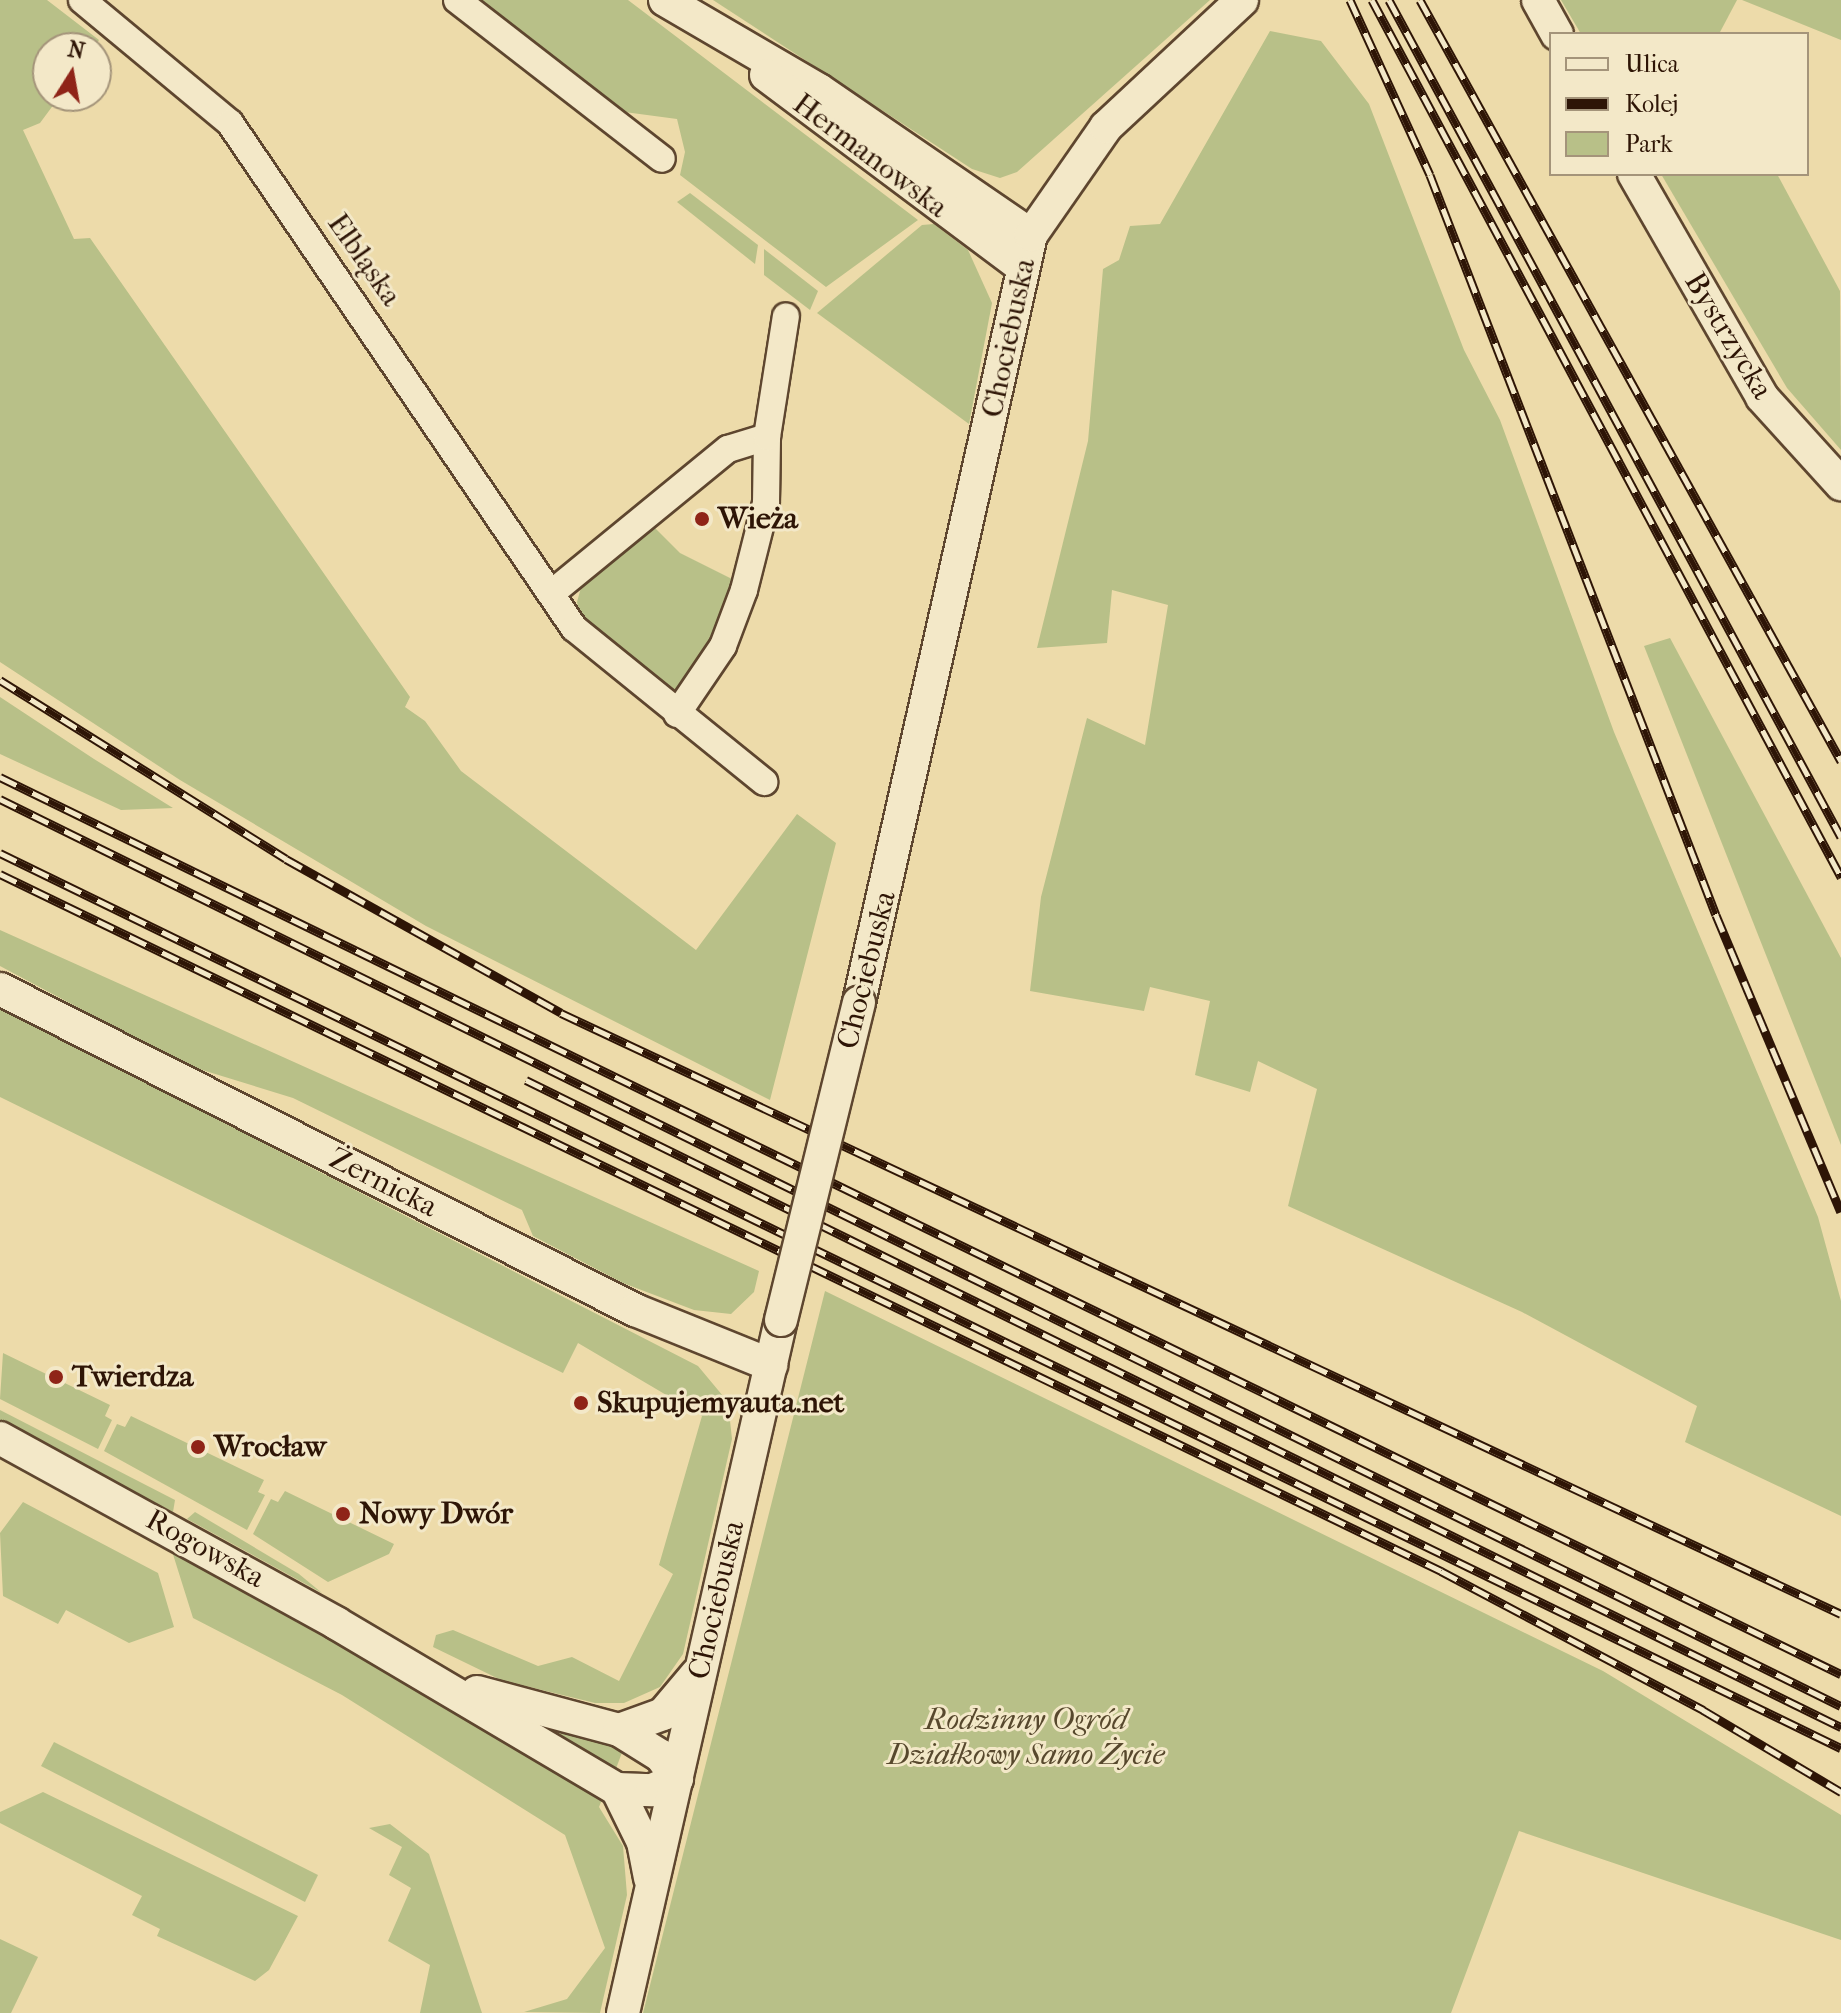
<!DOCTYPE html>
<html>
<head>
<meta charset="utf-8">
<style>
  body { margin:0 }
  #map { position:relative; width:1841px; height:2013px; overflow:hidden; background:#eddbaa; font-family:"IM FELL French Canon",serif }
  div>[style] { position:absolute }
  .green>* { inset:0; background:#b8c088 }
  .roads { filter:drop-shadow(2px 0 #5e462f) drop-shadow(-2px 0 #5e462f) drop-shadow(0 2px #5e462f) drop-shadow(0 -2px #5e462f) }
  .minor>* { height:26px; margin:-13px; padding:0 13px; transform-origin:13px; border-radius:13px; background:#f3e8c8 }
  .tertiary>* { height:32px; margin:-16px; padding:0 16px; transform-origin:16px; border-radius:16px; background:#f3e8c8 }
  .rail>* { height:9px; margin-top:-4.5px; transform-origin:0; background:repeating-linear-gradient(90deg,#f3e8c8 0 18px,#2e1506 0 36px); box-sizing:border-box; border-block:2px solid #2e1506 }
  .bridges { filter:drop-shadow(2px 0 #5e462f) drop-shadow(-2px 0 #5e462f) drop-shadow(0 2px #5e462f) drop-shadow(0 -2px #5e462f) }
  .tertiary-bridge>* { height:32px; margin:-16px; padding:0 16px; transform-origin:16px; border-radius:16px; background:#f3e8c8 }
  .dots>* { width:22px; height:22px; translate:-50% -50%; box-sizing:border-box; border:4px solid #f3e8c8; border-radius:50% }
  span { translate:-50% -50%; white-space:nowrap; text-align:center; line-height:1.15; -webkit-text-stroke:6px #f3e8c8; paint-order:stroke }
  .street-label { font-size:30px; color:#2e1506 }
  .poi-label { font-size:30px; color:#2e1506; font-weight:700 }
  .left { translate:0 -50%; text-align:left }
  .park-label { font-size:30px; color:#57482d; font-style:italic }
  .legend { position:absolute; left:1549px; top:32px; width:260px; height:144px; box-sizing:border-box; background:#f3e8c8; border:2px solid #a4947a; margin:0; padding:10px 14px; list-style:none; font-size:24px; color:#2e1506 }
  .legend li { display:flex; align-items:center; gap:16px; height:40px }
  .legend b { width:40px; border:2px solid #a4947a }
  .north { position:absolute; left:32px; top:32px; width:80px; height:80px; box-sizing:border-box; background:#f3e8c8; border:2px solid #a4947a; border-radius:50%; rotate:11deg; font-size:22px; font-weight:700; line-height:32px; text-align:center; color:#2e1506 }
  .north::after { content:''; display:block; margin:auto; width:28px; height:36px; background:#8f2418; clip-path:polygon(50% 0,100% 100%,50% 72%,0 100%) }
</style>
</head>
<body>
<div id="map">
  <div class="green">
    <div style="clip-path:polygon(0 0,47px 0,99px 40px,94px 48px,48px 48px,48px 96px,60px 96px,40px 123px,23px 130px,74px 239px,90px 238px,410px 697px,405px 707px,425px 721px,461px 771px,696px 950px,797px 814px,836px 843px,770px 1100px,426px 926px,180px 780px,0 662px)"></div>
    <div style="clip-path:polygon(476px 0,628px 0,918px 220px,826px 287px,680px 175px,685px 152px,677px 119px,617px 111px)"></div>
    <div style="clip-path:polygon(713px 0,1210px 0,1017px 172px,1000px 178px,972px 169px)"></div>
    <div style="clip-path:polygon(1561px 0,1737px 0,1719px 34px,1581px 34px)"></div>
    <div style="clip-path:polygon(1742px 0,1841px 0,1841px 40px)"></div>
    <div style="clip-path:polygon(1270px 31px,1321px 41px,1369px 104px,1464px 350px,1500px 420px,1614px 732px,1818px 1217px,1841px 1301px,1841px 1516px,1685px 1442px,1697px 1406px,1522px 1312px,1288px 1206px,1317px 1089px,1258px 1061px,1250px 1092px,1195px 1075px,1210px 1001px,1150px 987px,1144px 1011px,1030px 991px,1041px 897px,1087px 718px,1145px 745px,1168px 605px,1112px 590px,1107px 643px,1037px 648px,1088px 441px,1103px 269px,1119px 260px,1130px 226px,1160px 224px)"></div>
    <div style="clip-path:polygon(1661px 174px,1777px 174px,1840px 291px,1841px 450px,1787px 388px)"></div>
    <div style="clip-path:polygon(690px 193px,758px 245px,755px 264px,677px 202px)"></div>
    <div style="clip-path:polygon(934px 224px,968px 250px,992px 303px,969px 424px,817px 313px,922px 225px)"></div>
    <div style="clip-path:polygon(764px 249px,818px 291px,810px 310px,764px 275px)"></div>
    <div style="clip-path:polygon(652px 525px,680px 553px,736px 581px,730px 610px,689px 687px,671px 693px,582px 627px,577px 602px,582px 584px)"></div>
    <div style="clip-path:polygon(1670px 638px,1841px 958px,1841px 1145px,1644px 646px)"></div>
    <div style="clip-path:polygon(0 697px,94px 759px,173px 808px,121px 810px,0 754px)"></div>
    <div style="clip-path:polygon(0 930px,759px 1271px,754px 1292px,731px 1314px,694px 1310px,623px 1283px,533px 1236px,522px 1210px,293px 1098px,186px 1065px,0 966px)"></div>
    <div style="clip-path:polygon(0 1008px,698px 1366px,728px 1402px,732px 1439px,683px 1654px,660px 1687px,624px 1703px,595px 1703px,501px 1680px,433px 1647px,436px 1635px,453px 1630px,538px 1666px,572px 1657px,619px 1681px,673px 1574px,659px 1565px,702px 1416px,578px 1343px,563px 1373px,0 1097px)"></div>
    <div style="clip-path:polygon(825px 1291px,1603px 1671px,1841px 1815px,1841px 1940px,1519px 1831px,1451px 2013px,643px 2013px)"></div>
    <div style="clip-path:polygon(3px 1353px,110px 1405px,105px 1416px,112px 1420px,98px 1449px,0 1399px)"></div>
    <div style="clip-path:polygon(0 1410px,175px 1500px,173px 1512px,0 1422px)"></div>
    <div style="clip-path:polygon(131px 1416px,264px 1480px,258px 1492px,265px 1495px,247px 1530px,104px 1451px,117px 1424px,125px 1427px)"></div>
    <div style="clip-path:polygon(285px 1491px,394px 1544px,389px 1554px,328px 1582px,253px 1534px,271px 1499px,278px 1502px)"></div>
    <div style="clip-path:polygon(23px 1502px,158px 1573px,174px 1627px,129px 1643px,66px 1610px,58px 1624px,3px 1596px,0 1533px)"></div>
    <div style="clip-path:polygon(195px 1512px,299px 1574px,322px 1593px,187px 1519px)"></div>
    <div style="clip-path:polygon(171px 1548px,603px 1797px,599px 1807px,623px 1846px,627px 1895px,600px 2013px,524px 2012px,567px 1999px,605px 1948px,565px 1835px,342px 1695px,193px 1618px)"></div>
    <div style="clip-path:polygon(550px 1728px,624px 1747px,614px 1774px,545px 1731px)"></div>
    <div style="clip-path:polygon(54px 1742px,318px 1875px,305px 1902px,41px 1766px)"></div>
    <div style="clip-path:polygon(43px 1792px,298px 1916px,269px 1970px,255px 1981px,157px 1936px,160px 1929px,132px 1915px,142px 1896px,0 1823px,0 1812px)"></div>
    <div style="clip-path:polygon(390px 1824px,429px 1854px,482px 2013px,420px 2013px,430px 1965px,388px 1941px,411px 1888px,389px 1875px,402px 1847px,369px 1828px)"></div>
    <div style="clip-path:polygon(0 1939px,38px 1957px,11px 2013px,0 2013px)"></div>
  </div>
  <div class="roads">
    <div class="minor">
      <div style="left:82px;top:0;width:192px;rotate:39.7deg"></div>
      <div style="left:230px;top:123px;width:611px;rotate:55.74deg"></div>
      <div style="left:574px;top:628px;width:245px;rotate:39deg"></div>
      <div style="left:457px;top:0;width:259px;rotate:37.8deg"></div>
      <div style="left:553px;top:592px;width:226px;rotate:-39.3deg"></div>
      <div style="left:728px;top:449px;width:41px;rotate:-17.1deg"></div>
      <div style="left:677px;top:714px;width:82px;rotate:-55.9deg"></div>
      <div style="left:723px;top:646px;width:60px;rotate:-69.4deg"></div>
      <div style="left:744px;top:590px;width:90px;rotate:-75.8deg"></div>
      <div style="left:766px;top:503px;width:66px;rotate:-89.1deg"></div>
      <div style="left:767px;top:437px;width:122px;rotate:-81.1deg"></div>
    </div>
    <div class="tertiary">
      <div style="left:665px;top:0;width:178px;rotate:30.3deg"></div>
      <div style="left:819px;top:90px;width:257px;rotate:34.4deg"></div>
      <div style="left:1538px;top:0;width:39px;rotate:61deg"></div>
      <div style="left:766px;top:75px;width:319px;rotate:36.8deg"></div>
      <div style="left:1634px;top:174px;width:257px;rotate:60.1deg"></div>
      <div style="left:1762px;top:397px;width:118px;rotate:47.8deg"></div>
      <div style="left:0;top:989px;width:712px;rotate:26.82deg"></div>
      <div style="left:635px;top:1310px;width:147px;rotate:22deg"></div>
      <div style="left:859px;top:1002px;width:786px;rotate:-77.36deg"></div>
      <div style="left:1031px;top:235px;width:131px;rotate:-55.2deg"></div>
      <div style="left:1106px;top:127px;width:186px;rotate:-43deg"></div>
      <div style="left:0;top:1438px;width:384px;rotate:28.8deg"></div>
      <div style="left:336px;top:1623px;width:326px;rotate:30.6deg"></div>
      <div style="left:617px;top:1789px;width:35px;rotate:2deg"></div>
      <div style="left:652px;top:1790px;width:27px;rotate:-24deg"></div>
      <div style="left:477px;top:1692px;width:147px;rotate:15deg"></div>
      <div style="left:619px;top:1730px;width:49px;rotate:31.8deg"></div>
      <div style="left:661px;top:1756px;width:28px;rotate:55deg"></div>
      <div style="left:619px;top:1730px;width:47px;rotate:-20deg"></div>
      <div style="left:663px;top:1714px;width:51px;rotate:-49.8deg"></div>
      <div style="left:617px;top:1789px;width:59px;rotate:63.9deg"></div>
      <div style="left:643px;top:1842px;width:37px;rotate:79deg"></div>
      <div style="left:623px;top:2013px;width:711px;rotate:-77.16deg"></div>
    </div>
  </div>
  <div class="rail">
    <div style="left:1350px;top:0;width:192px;rotate:65.4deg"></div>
    <div style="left:1430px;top:175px;width:793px;rotate:68.87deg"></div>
    <div style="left:1716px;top:915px;width:322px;rotate:67.2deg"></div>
    <div style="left:1372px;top:0;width:995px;rotate:61.86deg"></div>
    <div style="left:1389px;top:0;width:951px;rotate:61.63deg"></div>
    <div style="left:1420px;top:0;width:870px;rotate:61.05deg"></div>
    <div style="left:0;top:680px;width:337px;rotate:32deg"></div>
    <div style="left:286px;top:859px;width:315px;rotate:29.2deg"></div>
    <div style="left:561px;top:1013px;width:1414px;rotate:25.15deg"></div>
    <div style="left:0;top:777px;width:2048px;rotate:25.98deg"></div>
    <div style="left:0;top:799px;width:2052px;rotate:26.23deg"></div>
    <div style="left:0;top:853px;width:2047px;rotate:25.93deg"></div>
    <div style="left:0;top:874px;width:1601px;rotate:25.81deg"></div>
    <div style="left:1441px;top:1571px;width:297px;rotate:27.9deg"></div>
    <div style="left:1703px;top:1710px;width:161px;rotate:30.7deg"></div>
    <div style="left:526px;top:1080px;width:1466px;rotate:26.2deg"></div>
  </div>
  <div class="bridges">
    <div class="tertiary-bridge">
      <div style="left:781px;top:1320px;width:327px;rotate:-76.2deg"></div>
    </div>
  </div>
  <div class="dots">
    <div style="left:702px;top:519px;background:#8f2418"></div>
    <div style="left:56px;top:1377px;background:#8f2418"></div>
    <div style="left:581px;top:1403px;background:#8f2418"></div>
    <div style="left:198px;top:1447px;background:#8f2418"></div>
    <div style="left:343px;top:1514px;background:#8f2418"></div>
  </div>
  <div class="street-label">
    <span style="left:870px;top:156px;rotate:37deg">Hermanowska</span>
    <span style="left:364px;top:260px;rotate:55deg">Elbląska</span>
    <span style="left:1728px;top:336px;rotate:59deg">Bystrzycka</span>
    <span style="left:1009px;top:338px;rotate:-78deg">Chociebuska</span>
    <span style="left:867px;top:970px;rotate:-76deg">Chociebuska</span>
    <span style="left:383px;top:1183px;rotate:27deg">Żernicka</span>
    <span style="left:205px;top:1549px;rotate:29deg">Rogowska</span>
    <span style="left:717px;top:1600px;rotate:-77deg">Chociebuska</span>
  </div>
  <div class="poi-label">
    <span class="left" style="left:718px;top:519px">Wieża</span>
    <span class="left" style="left:72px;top:1377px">Twierdza</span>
    <span class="left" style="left:597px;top:1403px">Skupujemyauta.net</span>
    <span class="left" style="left:214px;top:1447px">Wrocław</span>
    <span class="left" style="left:359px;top:1514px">Nowy Dwór</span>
  </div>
  <div class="park-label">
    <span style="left:1026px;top:1737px">Rodzinny Ogród<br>Działkowy Samo Życie</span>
  </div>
  <ul class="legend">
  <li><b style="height:10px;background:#f3e8c8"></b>Ulica</li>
  <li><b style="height:10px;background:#2e1506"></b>Kolej</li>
  <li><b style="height:22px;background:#b8c088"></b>Park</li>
  </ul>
  <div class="north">N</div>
</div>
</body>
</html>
